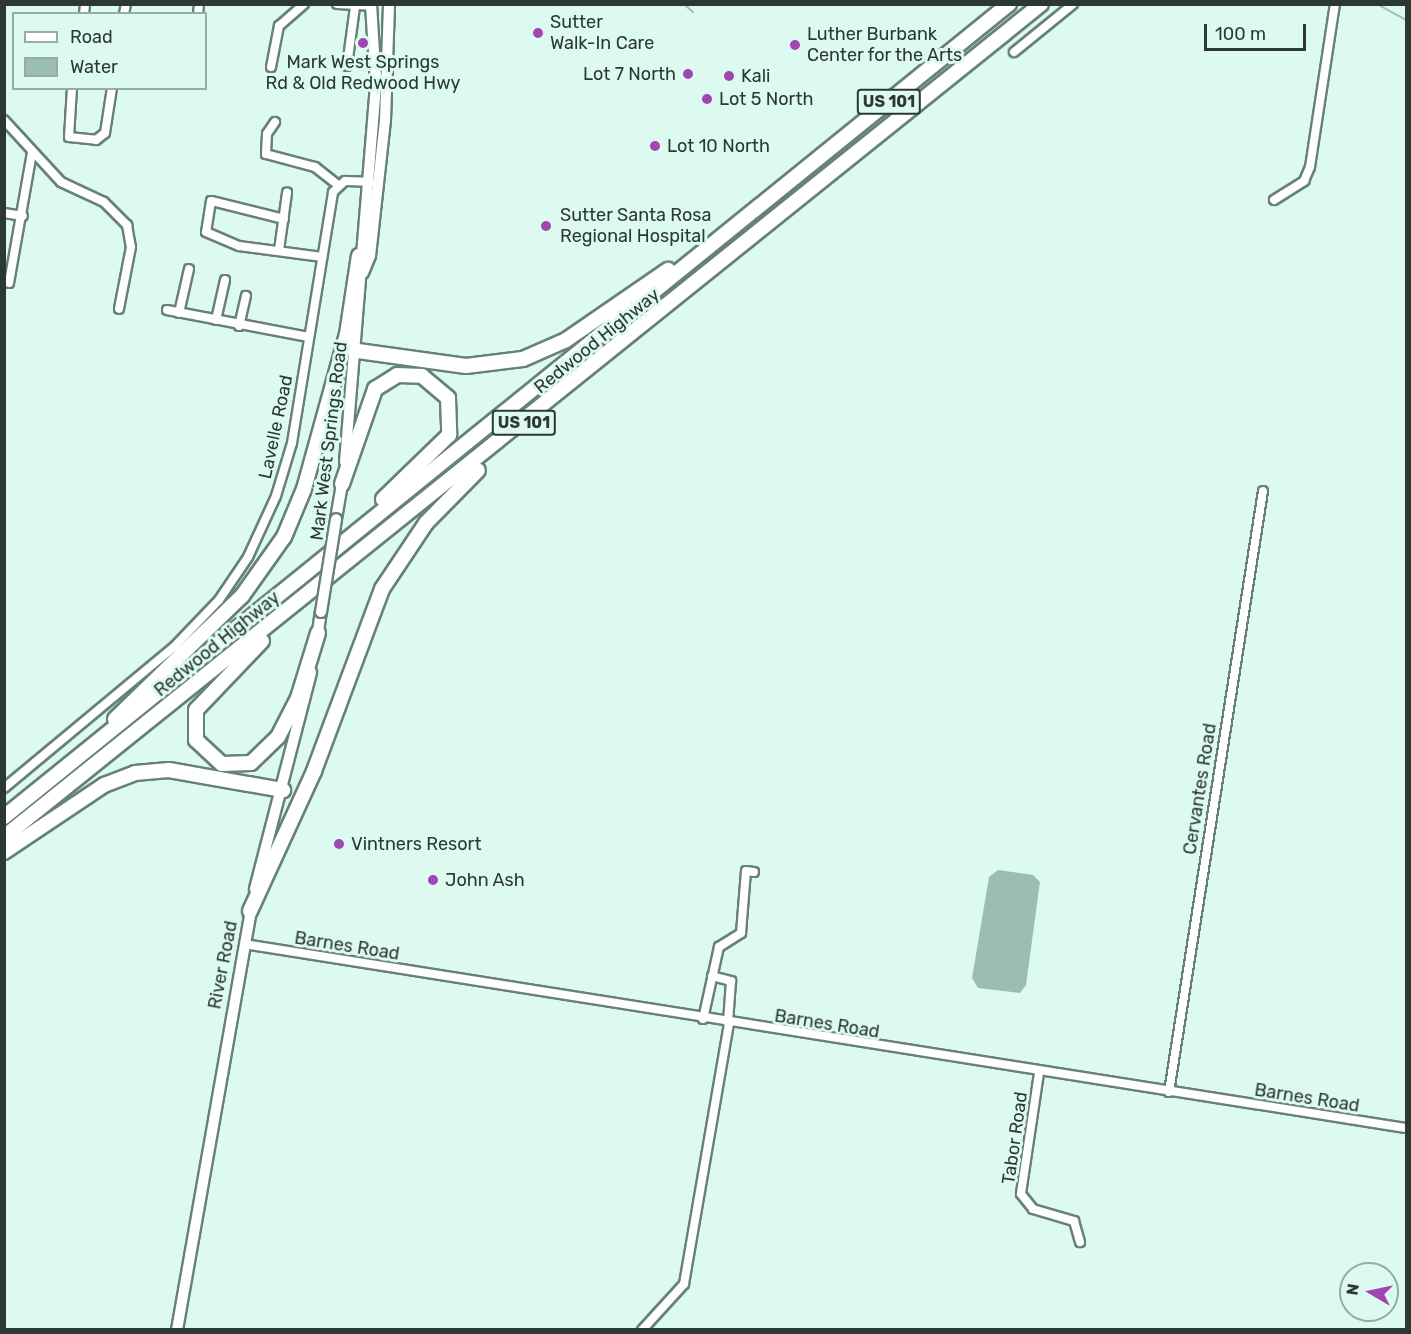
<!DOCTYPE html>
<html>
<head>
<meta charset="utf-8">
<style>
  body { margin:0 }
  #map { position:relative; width:1411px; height:1334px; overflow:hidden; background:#ddfaf0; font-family:Rubik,sans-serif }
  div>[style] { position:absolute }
  .water>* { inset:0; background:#9bbeb3 }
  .stream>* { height:2px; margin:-1px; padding:0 1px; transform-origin:1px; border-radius:1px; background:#9bbeb3 }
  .roads { filter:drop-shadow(2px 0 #678179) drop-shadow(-2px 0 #678179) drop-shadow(0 2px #678179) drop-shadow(0 -2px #678179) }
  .minor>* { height:8px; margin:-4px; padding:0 4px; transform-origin:4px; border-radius:4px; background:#fff }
  .secondary>* { height:10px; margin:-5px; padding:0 5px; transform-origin:5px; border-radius:5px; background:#fff }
  .motorway>* { height:14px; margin:-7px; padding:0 7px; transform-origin:7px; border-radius:7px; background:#fff }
  .bridges { filter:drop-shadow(2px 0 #678179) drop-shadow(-2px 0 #678179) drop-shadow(0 2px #678179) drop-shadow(0 -2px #678179) }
  .secondary-bridge>* { height:10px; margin:-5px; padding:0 5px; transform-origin:5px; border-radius:5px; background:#fff }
  .dots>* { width:16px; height:16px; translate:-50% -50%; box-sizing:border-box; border:3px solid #ddfaf0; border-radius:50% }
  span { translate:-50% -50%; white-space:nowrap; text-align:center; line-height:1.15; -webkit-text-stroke:6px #ddfaf0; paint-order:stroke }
  .shield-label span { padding:2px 4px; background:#ddfaf0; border:2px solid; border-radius:4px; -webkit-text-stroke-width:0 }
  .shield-label { font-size:16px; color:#2c3834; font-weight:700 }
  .poi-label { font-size:18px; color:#2c3834 }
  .left { translate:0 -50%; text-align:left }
  .right { translate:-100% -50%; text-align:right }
  .street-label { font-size:18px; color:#2c3834 }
  .frame { position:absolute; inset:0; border:6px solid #2c3834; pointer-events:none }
  .legend { position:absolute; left:12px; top:12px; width:195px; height:78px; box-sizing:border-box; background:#ddfaf0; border:2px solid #96aca5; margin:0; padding:8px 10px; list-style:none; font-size:18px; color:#2c3834 }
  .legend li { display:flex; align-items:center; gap:12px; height:30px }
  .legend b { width:30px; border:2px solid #96aca5 }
  .north { position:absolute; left:1339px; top:1262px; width:60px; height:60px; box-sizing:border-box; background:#ddfaf0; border:2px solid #96aca5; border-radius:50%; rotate:279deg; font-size:16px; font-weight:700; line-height:24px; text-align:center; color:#2c3834 }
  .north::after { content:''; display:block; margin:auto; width:21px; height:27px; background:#a146b1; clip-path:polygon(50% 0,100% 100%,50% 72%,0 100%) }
  .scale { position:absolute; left:1204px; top:24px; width:102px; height:27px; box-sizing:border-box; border:3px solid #2c3834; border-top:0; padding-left:8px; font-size:18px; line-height:21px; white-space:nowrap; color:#2c3834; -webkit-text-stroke:4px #ddfaf0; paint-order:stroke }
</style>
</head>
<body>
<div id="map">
  <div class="water">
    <div style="clip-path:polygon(998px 870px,1033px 875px,1040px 882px,1026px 985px,1020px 993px,978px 988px,972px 978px,989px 877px)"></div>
  </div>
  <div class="stream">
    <div style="left:684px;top:4px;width:12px;rotate:42deg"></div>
    <div style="left:1377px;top:4px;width:33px;rotate:29deg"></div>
  </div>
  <div class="roads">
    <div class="minor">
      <div style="left:337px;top:4px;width:35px;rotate:3deg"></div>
      <div style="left:84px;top:14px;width:10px;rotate:-84deg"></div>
      <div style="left:124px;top:14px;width:10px;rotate:-79deg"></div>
      <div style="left:198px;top:14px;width:10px;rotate:-84deg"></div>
      <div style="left:1014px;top:52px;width:76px;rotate:-39.1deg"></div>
      <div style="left:347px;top:66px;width:60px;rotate:-82.3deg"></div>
      <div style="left:271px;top:67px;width:42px;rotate:-79deg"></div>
      <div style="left:279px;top:26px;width:33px;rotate:-41deg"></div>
      <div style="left:72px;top:88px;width:49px;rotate:93.5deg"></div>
      <div style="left:69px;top:137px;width:27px;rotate:6deg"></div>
      <div style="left:96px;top:140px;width:11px;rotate:-38deg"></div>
      <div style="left:105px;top:133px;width:46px;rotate:-81.2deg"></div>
      <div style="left:4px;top:120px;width:84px;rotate:47.4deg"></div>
      <div style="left:61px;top:182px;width:47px;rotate:24.9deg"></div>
      <div style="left:104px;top:202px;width:33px;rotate:45deg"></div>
      <div style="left:127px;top:225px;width:22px;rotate:80deg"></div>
      <div style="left:131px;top:247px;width:63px;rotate:101deg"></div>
      <div style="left:275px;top:122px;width:14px;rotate:124deg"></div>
      <div style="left:267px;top:134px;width:20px;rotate:93deg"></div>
      <div style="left:266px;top:154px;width:51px;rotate:14.9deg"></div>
      <div style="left:315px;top:167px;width:29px;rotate:38deg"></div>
      <div style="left:1274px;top:200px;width:36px;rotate:-32deg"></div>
      <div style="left:1304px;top:181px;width:15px;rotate:-67deg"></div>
      <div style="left:1310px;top:167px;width:165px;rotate:-81.3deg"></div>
      <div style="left:4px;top:213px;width:19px;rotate:9deg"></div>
      <div style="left:284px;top:219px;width:75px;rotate:-166.1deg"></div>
      <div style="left:211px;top:201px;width:31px;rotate:99deg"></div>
      <div style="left:206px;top:232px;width:36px;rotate:23deg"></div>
      <div style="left:239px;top:246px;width:84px;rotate:7.5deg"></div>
      <div style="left:279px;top:250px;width:58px;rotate:-82deg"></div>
      <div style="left:9px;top:283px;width:133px;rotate:-80deg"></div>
      <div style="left:167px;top:310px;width:144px;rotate:10.8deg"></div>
      <div style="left:179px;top:313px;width:45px;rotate:-77.2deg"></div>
      <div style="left:216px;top:320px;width:41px;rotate:-77.3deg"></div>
      <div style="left:239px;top:326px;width:31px;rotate:-77deg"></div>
      <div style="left:4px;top:788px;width:221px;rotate:-39.7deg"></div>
      <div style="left:174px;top:647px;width:65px;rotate:-46.2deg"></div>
      <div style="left:219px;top:600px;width:52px;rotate:-56deg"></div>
      <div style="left:248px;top:557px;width:67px;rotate:-65.3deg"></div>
      <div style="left:276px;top:496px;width:55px;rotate:-73.2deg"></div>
      <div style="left:292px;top:443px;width:254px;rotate:-80.7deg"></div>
      <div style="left:333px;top:192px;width:16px;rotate:-43deg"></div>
      <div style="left:345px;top:181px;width:25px;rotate:2deg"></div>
      <div style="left:244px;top:944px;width:1176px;rotate:9deg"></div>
      <div style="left:712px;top:976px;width:20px;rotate:15deg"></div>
      <div style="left:731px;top:981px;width:42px;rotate:94.1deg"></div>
      <div style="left:703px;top:1019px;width:74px;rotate:-77.5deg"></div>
      <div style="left:719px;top:947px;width:26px;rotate:-32deg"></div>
      <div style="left:741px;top:933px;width:62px;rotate:-85.4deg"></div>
      <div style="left:746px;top:871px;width:8px;rotate:7deg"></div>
      <div style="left:1039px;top:1073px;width:122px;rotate:98.5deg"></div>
      <div style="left:1021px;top:1194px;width:19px;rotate:51deg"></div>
      <div style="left:1033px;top:1209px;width:43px;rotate:16.3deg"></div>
      <div style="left:1074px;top:1221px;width:22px;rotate:74deg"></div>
      <div style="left:1169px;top:1092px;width:608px;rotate:-81.11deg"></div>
      <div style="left:642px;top:1330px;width:62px;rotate:-47.6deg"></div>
      <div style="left:684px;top:1284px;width:265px;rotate:-80.2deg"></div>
    </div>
    <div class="secondary">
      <div style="left:363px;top:273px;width:18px;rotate:-68deg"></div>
      <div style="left:370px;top:256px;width:137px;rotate:-83.7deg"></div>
      <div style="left:385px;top:120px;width:116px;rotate:-88deg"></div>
      <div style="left:345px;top:462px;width:379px;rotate:-85.3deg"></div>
      <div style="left:376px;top:84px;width:80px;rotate:-93.6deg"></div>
      <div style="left:336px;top:519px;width:42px;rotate:-80.3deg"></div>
      <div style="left:317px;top:639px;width:27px;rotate:-82deg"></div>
      <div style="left:255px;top:889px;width:224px;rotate:-75.5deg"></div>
      <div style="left:177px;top:1330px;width:433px;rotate:-80deg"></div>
    </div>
    <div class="motorway">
      <div style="left:358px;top:351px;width:109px;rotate:7.9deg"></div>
      <div style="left:466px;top:366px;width:57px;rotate:-7deg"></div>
      <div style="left:523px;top:359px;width:47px;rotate:-23.8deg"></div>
      <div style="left:566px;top:340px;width:124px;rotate:-34.5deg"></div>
      <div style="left:342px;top:484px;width:101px;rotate:-70.8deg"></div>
      <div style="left:375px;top:389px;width:26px;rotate:-32deg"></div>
      <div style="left:397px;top:375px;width:25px;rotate:2deg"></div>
      <div style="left:422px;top:376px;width:34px;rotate:40deg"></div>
      <div style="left:448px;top:398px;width:37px;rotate:88deg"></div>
      <div style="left:449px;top:435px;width:92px;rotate:135.9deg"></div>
      <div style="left:262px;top:641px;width:95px;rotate:133.7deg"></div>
      <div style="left:196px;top:710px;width:30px;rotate:90deg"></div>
      <div style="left:196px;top:740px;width:35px;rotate:43deg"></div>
      <div style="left:222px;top:764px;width:29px;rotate:-2deg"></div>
      <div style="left:251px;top:763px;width:37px;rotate:-44deg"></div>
      <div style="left:278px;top:737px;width:44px;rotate:-62.9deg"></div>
      <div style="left:298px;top:698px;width:68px;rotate:-72.9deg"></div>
      <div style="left:115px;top:719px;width:177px;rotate:-44.1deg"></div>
      <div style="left:242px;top:596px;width:72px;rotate:-54.6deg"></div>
      <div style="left:284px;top:537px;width:52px;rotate:-67.4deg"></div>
      <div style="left:304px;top:489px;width:161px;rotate:-74.5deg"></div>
      <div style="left:347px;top:334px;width:79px;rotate:-81.3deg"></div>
      <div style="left:4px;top:817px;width:1293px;rotate:-38.97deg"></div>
      <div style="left:4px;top:837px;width:1330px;rotate:-38.77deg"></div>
      <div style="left:4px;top:852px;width:120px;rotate:-33.8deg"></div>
      <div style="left:104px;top:785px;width:33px;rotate:-21deg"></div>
      <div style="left:135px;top:773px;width:34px;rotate:-5deg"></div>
      <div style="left:169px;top:770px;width:116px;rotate:10deg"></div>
      <div style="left:250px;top:911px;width:154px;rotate:-65.4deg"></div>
      <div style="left:314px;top:771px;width:194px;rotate:-69.5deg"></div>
      <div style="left:382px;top:589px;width:79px;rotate:-56.3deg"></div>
      <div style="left:426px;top:523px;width:74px;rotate:-45.5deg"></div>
    </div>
  </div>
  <div class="bridges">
    <div class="secondary-bridge">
      <div style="left:321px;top:612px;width:94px;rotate:-80.8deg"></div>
    </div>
  </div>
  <div class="dots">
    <div style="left:538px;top:33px;background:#a146b1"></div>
    <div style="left:363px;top:43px;background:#a146b1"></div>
    <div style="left:795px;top:45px;background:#a146b1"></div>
    <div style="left:688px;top:74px;background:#a146b1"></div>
    <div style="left:729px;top:76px;background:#a146b1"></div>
    <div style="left:707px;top:99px;background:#a146b1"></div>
    <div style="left:655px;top:146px;background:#a146b1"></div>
    <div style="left:546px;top:226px;background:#a146b1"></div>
    <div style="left:339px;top:844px;background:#a146b1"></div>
    <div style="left:433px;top:880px;background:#a146b1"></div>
  </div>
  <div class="shield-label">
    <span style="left:889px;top:102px">US 101</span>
    <span style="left:524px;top:423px">US 101</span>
  </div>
  <div class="poi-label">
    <span class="left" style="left:550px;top:33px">Sutter<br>Walk-In Care</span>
    <span class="left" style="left:807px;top:45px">Luther Burbank<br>Center for the Arts</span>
    <span style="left:363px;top:73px">Mark West Springs<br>Rd &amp; Old Redwood Hwy</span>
    <span class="right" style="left:676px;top:74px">Lot 7 North</span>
    <span class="left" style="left:741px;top:76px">Kali</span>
    <span class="left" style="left:719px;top:99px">Lot 5 North</span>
    <span class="left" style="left:667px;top:146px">Lot 10 North</span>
    <span class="left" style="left:560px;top:226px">Sutter Santa Rosa<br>Regional Hospital</span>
    <span class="left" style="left:351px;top:844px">Vintners Resort</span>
    <span class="left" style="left:445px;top:880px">John Ash</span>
  </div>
  <div class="street-label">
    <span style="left:597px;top:341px;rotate:-39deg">Redwood Highway</span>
    <span style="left:276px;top:427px;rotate:-78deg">Lavelle Road</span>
    <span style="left:329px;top:441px;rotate:-83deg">Mark West Springs Road</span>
    <span style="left:217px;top:644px;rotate:-39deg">Redwood Highway</span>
    <span style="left:1200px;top:789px;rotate:-81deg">Cervantes Road</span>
    <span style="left:347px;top:946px;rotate:9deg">Barnes Road</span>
    <span style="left:223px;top:965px;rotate:-79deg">River Road</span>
    <span style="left:827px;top:1024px;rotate:9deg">Barnes Road</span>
    <span style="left:1307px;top:1098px;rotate:9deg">Barnes Road</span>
    <span style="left:1015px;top:1138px;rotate:-82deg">Tabor Road</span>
  </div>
  <div class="frame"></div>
  <ul class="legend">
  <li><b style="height:8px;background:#fff"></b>Road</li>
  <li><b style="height:16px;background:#9bbeb3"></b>Water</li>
  </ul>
  <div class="north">N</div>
  <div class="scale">100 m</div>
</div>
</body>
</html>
